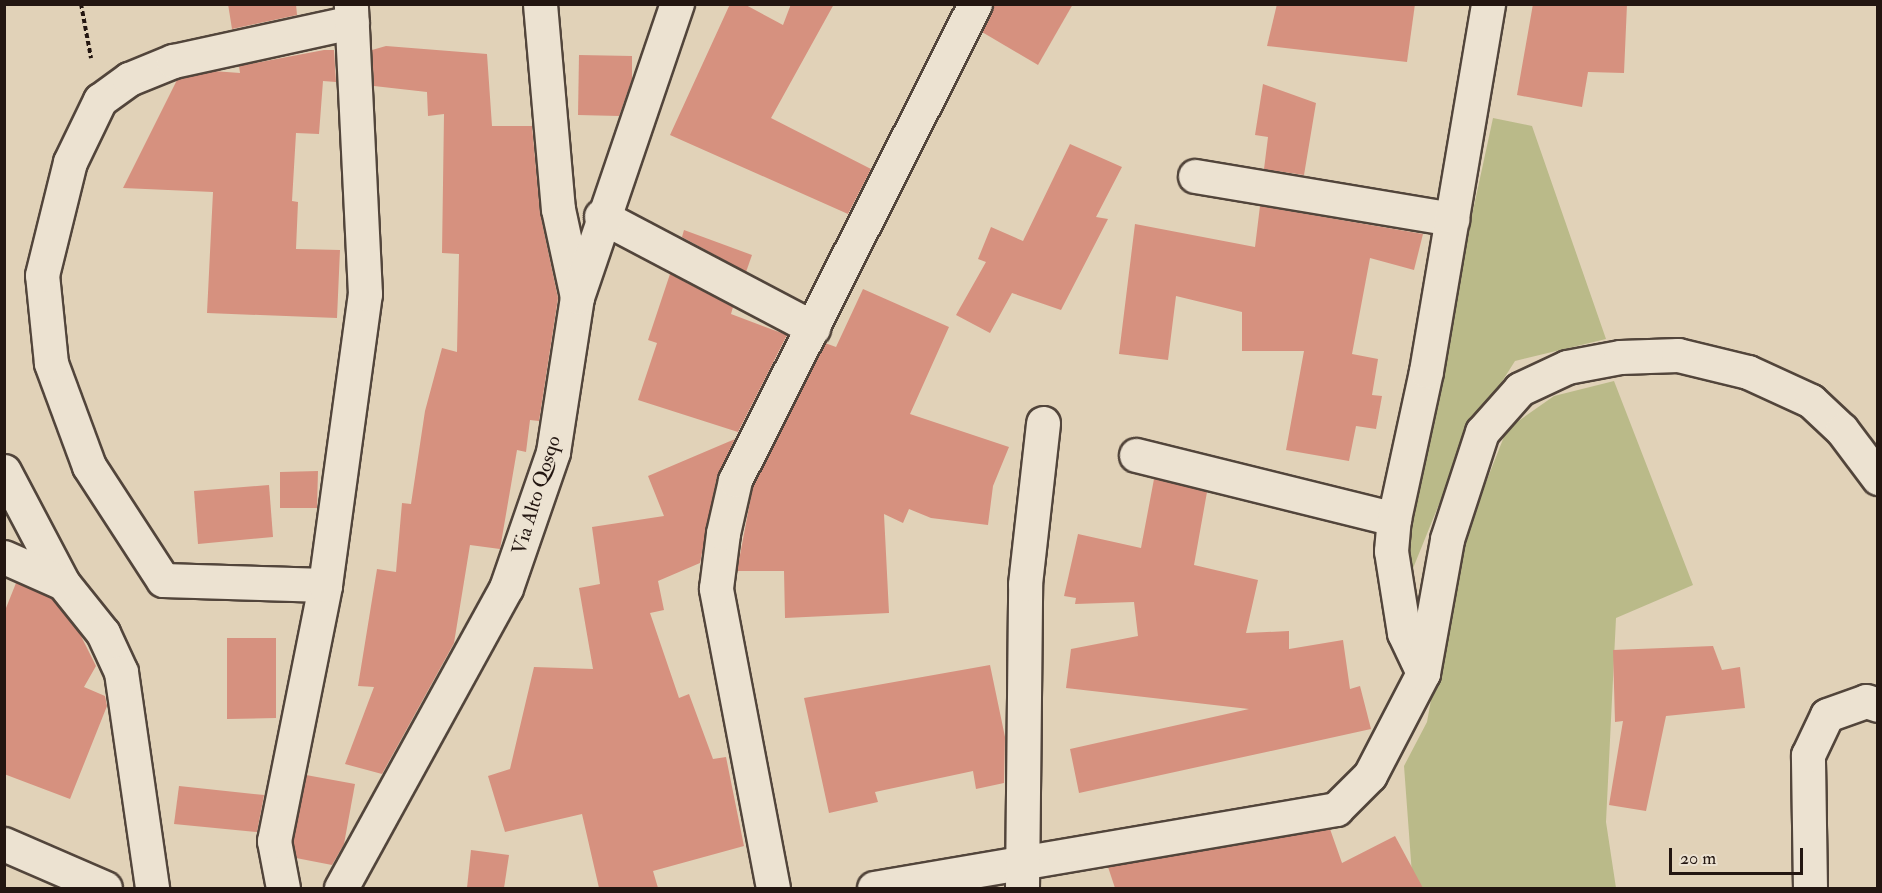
<!DOCTYPE html>
<html>
<head>
<meta charset="utf-8">
<style>
  body { margin:0 }
  #map { position:relative; width:1882px; height:893px; overflow:hidden; background:#e1d2b8; font-family:"IM FELL Double Pica",serif }
  div>[style] { position:absolute }
  .green>* { inset:0; background:#baba89 }
  .building>* { inset:0; background:#d6917f }
  .path>* { height:4px; margin-top:-2px; transform-origin:0; background:repeating-linear-gradient(90deg,#231611 0 4.5px,transparent 0 7.5px) }
  .roads { filter:drop-shadow(2px 0 #52453b) drop-shadow(-2px 0 #52453b) drop-shadow(0 2px #52453b) drop-shadow(0 -2px #52453b) }
  .minor>* { height:33px; margin:-16.5px; padding:0 16.5px; transform-origin:16.5px; border-radius:16.5px; background:#ece2d1 }
  .tertiary>* { height:33px; margin:-16.5px; padding:0 16.5px; transform-origin:16.5px; border-radius:16.5px; background:#ece2d1 }
  span { translate:-50% -50%; white-space:nowrap; text-align:center; line-height:1.15; -webkit-text-stroke:6px #ece2d1; paint-order:stroke }
  .street-label { font-size:20px; color:#231611 }
  .frame { position:absolute; inset:0; border:6px solid #231611; pointer-events:none }
  .scale { position:absolute; left:1669px; top:848px; width:134px; height:27px; box-sizing:border-box; border:3px solid #231611; border-top:0; padding-left:8px; font-size:18px; line-height:21px; white-space:nowrap; color:#231611; -webkit-text-stroke:4px #ece2d1; paint-order:stroke }
</style>
</head>
<body>
<div id="map">
  <div class="green">
    <div style="clip-path:polygon(1493px 118px,1532px 126px,1606px 339px,1515px 361px,1465px 440px,1403px 593px,1402px 539px)"></div>
    <div style="clip-path:polygon(1614px 381px,1693px 585px,1616px 618px,1606px 822px,1616px 888px,1413px 888px,1404px 766px,1427px 722px,1463px 523px,1477px 505px,1507px 429px,1554px 396px)"></div>
  </div>
  <div class="building">
    <div style="clip-path:polygon(228px 4px,296px 4px,297px 15px,232px 29px)"></div>
    <div style="clip-path:polygon(730px 4px,744px 4px,783px 25px,791px 4px,834px 4px,771px 118px,871px 169px,848px 214px,670px 135px)"></div>
    <div style="clip-path:polygon(993px 4px,1073px 4px,1038px 65px,982px 32px)"></div>
    <div style="clip-path:polygon(1277px 4px,1415px 4px,1407px 62px,1267px 46px)"></div>
    <div style="clip-path:polygon(1533px 4px,1627px 4px,1624px 73px,1588px 72px,1582px 107px,1517px 95px)"></div>
    <div style="clip-path:polygon(386px 46px,487px 54px,492px 126px,532px 126px,540px 213px,558px 298px,539px 421px,530px 420px,526px 452px,517px 450px,500px 549px,470px 545px,454px 643px,382px 774px,345px 764px,374px 687px,358px 686px,377px 569px,396px 572px,402px 503px,411px 504px,425px 411px,442px 348px,457px 352px,459px 254px,442px 253px,444px 114px,428px 116px,427px 92px,374px 86px,372px 50px)"></div>
    <div style="clip-path:polygon(324px 50px,334px 50px,336px 82px,323px 81px,319px 134px,296px 133px,292px 201px,298px 202px,296px 249px,340px 250px,337px 318px,207px 313px,213px 192px,123px 188px,177px 80px,213px 71px,240px 73px,239px 66px)"></div>
    <div style="clip-path:polygon(579px 55px,632px 56px,632px 79px,619px 116px,578px 115px)"></div>
    <div style="clip-path:polygon(1263px 84px,1316px 103px,1304px 175px,1264px 169px,1268px 137px,1255px 135px)"></div>
    <div style="clip-path:polygon(1070px 144px,1122px 167px,1096px 217px,1108px 219px,1061px 310px,1012px 293px,990px 333px,956px 315px,986px 262px,978px 259px,991px 227px,1023px 241px)"></div>
    <div style="clip-path:polygon(1260px 206px,1423px 234px,1414px 270px,1370px 258px,1352px 354px,1378px 359px,1372px 395px,1382px 396px,1376px 429px,1356px 426px,1349px 461px,1286px 450px,1304px 351px,1242px 351px,1242px 312px,1176px 296px,1168px 360px,1119px 354px,1135px 224px,1255px 247px)"></div>
    <div style="clip-path:polygon(684px 230px,752px 255px,746px 272px,682px 237px)"></div>
    <div style="clip-path:polygon(670px 274px,733px 307px,731px 314px,787px 335px,738px 432px,638px 400px,657px 343px,648px 340px)"></div>
    <div style="clip-path:polygon(863px 289px,949px 327px,910px 414px,1009px 447px,993px 486px,988px 525px,931px 518px,909px 509px,903px 523px,884px 514px,889px 613px,785px 618px,784px 571px,737px 571px,753px 486px,825px 343px,836px 347px)"></div>
    <div style="clip-path:polygon(735px 439px,717px 476px,700px 563px,658px 581px,664px 610px,650px 613px,679px 698px,689px 694px,713px 759px,726px 757px,744px 846px,653px 871px,658px 888px,599px 888px,582px 814px,505px 832px,488px 776px,510px 769px,534px 667px,593px 669px,579px 588px,600px 584px,592px 527px,664px 516px,648px 476px)"></div>
    <div style="clip-path:polygon(318px 471px,317px 508px,280px 508px,280px 472px)"></div>
    <div style="clip-path:polygon(1154px 479px,1207px 492px,1194px 565px,1258px 580px,1246px 633px,1289px 631px,1289px 649px,1343px 640px,1350px 689px,1360px 686px,1371px 729px,1079px 793px,1070px 749px,1249px 709px,1066px 688px,1071px 649px,1138px 636px,1134px 602px,1075px 604px,1076px 598px,1064px 596px,1078px 534px,1141px 548px)"></div>
    <div style="clip-path:polygon(269px 485px,273px 537px,198px 544px,194px 491px)"></div>
    <div style="clip-path:polygon(16px 583px,51px 598px,80px 634px,96px 666px,84px 687px,105px 696px,107px 706px,70px 799px,4px 774px,4px 613px)"></div>
    <div style="clip-path:polygon(227px 638px,276px 638px,276px 718px,227px 719px)"></div>
    <div style="clip-path:polygon(1713px 646px,1722px 670px,1740px 667px,1745px 708px,1666px 716px,1646px 811px,1609px 805px,1623px 721px,1615px 722px,1613px 650px)"></div>
    <div style="clip-path:polygon(990px 665px,1005px 737px,1004px 783px,976px 789px,973px 771px,875px 792px,878px 802px,829px 813px,804px 698px)"></div>
    <div style="clip-path:polygon(306px 775px,355px 784px,344px 844px,332px 865px,296px 858px,293px 841px)"></div>
    <div style="clip-path:polygon(179px 786px,264px 795px,257px 832px,174px 824px)"></div>
    <div style="clip-path:polygon(1330px 829px,1342px 863px,1395px 836px,1423px 888px,1115px 888px,1108px 867px)"></div>
    <div style="clip-path:polygon(471px 850px,509px 855px,504px 888px,467px 888px)"></div>
  </div>
  <div class="path">
    <div style="left:81px;top:4px;width:55px;rotate:79.5deg"></div>
  </div>
  <div class="roads">
    <div class="minor">
      <div style="left:540px;top:4px;width:206px;rotate:85deg"></div>
      <div style="left:558px;top:209px;width:90px;rotate:77.8deg"></div>
      <div style="left:1195px;top:176px;width:261px;rotate:9.5deg"></div>
      <div style="left:601px;top:216px;width:240px;rotate:27.8deg"></div>
      <div style="left:1136px;top:455px;width:266px;rotate:13.9deg"></div>
      <div style="left:4px;top:471px;width:127px;rotate:62.2deg"></div>
      <div style="left:63px;top:583px;width:64px;rotate:51.3deg"></div>
      <div style="left:103px;top:633px;width:43px;rotate:65.2deg"></div>
      <div style="left:121px;top:672px;width:218px;rotate:81.8deg"></div>
      <div style="left:4px;top:557px;width:64px;rotate:23.8deg"></div>
      <div style="left:325px;top:585px;width:162px;rotate:-178.2deg"></div>
      <div style="left:163px;top:580px;width:136px;rotate:-123deg"></div>
      <div style="left:89px;top:466px;width:110px;rotate:-110.3deg"></div>
      <div style="left:51px;top:363px;width:88px;rotate:-95.8deg"></div>
      <div style="left:42px;top:275px;width:116px;rotate:-76.1deg"></div>
      <div style="left:70px;top:162px;width:69px;rotate:-64.2deg"></div>
      <div style="left:100px;top:100px;width:36px;rotate:-36deg"></div>
      <div style="left:129px;top:79px;width:48px;rotate:-22.2deg"></div>
      <div style="left:173px;top:61px;width:183px;rotate:-12.3deg"></div>
      <div style="left:1423px;top:673px;width:44px;rotate:-115.4deg"></div>
      <div style="left:1404px;top:633px;width:83px;rotate:-99deg"></div>
      <div style="left:1391px;top:551px;width:32px;rotate:-85deg"></div>
      <div style="left:1394px;top:519px;width:151px;rotate:-77.8deg"></div>
      <div style="left:1426px;top:371px;width:372px;rotate:-80.4deg"></div>
      <div style="left:4px;top:844px;width:110px;rotate:23.5deg"></div>
      <div style="left:283px;top:888px;width:48px;rotate:-100.8deg"></div>
      <div style="left:274px;top:841px;width:261px;rotate:-78.7deg"></div>
      <div style="left:325px;top:585px;width:294px;rotate:-82.2deg"></div>
      <div style="left:365px;top:294px;width:290px;rotate:-92.8deg"></div>
      <div style="left:773px;top:888px;width:305px;rotate:-100.8deg"></div>
      <div style="left:716px;top:588px;width:55px;rotate:-82.7deg"></div>
      <div style="left:723px;top:533px;width:54px;rotate:-77.2deg"></div>
      <div style="left:735px;top:480px;width:533px;rotate:-63.24deg"></div>
      <div style="left:874px;top:888px;width:469px;rotate:-9.7deg"></div>
      <div style="left:1336px;top:809px;width:48px;rotate:-45deg"></div>
      <div style="left:1370px;top:775px;width:115px;rotate:-62.5deg"></div>
      <div style="left:1423px;top:673px;width:136px;rotate:-79.8deg"></div>
      <div style="left:1447px;top:539px;width:113px;rotate:-71.9deg"></div>
      <div style="left:1482px;top:432px;width:57px;rotate:-48.5deg"></div>
      <div style="left:1520px;top:389px;width:52px;rotate:-25.1deg"></div>
      <div style="left:1567px;top:367px;width:54px;rotate:-10.7deg"></div>
      <div style="left:1620px;top:357px;width:58px;rotate:-2deg"></div>
      <div style="left:1678px;top:355px;width:72px;rotate:13.7deg"></div>
      <div style="left:1748px;top:372px;width:69px;rotate:24.7deg"></div>
      <div style="left:1811px;top:401px;width:42px;rotate:43.1deg"></div>
      <div style="left:1842px;top:430px;width:60px;rotate:53.1deg"></div>
      <div style="left:1022px;top:888px;width:304px;rotate:-89.4deg"></div>
      <div style="left:1025px;top:584px;width:162px;rotate:-83.6deg"></div>
      <div style="left:1810px;top:888px;width:133px;rotate:-90.9deg"></div>
      <div style="left:1808px;top:755px;width:44px;rotate:-64.6deg"></div>
      <div style="left:1827px;top:715px;width:41px;rotate:-19.7deg"></div>
      <div style="left:1866px;top:701px;width:13px;rotate:18deg"></div>
    </div>
    <div class="tertiary">
      <div style="left:341px;top:888px;width:342px;rotate:-61.2deg"></div>
      <div style="left:506px;top:588px;width:144px;rotate:-70.9deg"></div>
      <div style="left:553px;top:452px;width:157px;rotate:-81.2deg"></div>
      <div style="left:577px;top:297px;width:310px;rotate:-71.2deg"></div>
    </div>
  </div>
  <div class="street-label">
    <span style="left:536px;top:495px;rotate:-73deg">Via Alto Qosqo</span>
  </div>
  <div class="frame"></div>
  <div class="scale">20 m</div>
</div>
</body>
</html>
